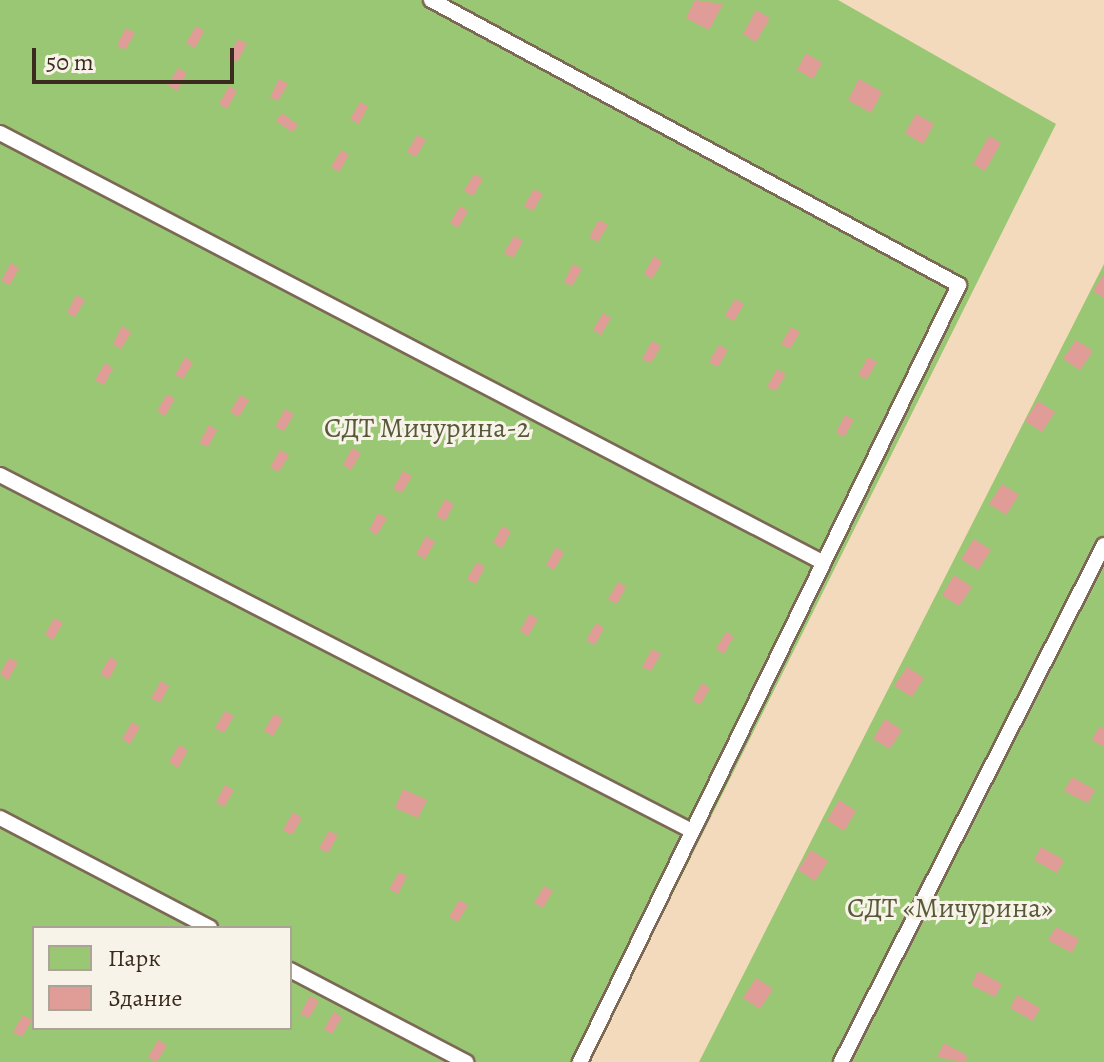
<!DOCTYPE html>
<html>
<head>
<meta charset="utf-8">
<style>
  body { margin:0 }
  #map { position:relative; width:1104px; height:1062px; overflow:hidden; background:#f3dabc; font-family:Alegreya,serif }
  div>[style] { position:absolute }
  .green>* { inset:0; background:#9ac774 }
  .building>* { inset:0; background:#e09d97 }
  .roads { filter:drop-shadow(2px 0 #7b6855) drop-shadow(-2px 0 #7b6855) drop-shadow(0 2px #7b6855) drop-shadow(0 -2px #7b6855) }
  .lane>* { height:14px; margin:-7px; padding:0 7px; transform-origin:7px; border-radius:7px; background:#fff }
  span { translate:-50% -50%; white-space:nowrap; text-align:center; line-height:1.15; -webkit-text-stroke:6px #f7f3e8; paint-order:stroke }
  .park-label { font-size:28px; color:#585938 }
  .legend { position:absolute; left:32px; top:926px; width:260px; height:104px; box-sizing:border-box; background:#f7f3e8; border:2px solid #aca397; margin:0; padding:10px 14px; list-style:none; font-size:24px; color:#3b2a1e }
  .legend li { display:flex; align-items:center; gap:16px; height:40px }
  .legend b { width:40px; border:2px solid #aca397 }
  .scale { position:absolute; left:32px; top:48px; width:202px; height:36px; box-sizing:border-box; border:4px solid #3b2a1e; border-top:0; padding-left:10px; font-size:24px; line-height:28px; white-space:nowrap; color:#3b2a1e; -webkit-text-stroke:6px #f7f3e8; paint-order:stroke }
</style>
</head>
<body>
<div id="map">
  <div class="green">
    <div style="clip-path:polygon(evenodd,0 0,838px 0,1056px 124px,589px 1062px,0 1062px,0 0,34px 928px,290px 928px,290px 1028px,34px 1028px,34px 928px)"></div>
    <div style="clip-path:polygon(1104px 264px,1104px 1062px,699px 1062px)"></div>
  </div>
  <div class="building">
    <div style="clip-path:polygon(695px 0,723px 4px,709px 30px,686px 18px)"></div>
    <div style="clip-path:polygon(756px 10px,770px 18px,756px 42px,743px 34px)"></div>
    <div style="clip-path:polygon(196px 26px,204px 31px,195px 48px,186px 43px)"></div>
    <div style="clip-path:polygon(126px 28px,135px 33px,125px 50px,117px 45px)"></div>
    <div style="clip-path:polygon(238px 39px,247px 44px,237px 62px,228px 57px)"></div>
    <div style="clip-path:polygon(806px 53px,822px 63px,813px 79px,797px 70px)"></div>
    <div style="clip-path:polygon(178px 68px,187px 73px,177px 91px,168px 85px)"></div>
    <div style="clip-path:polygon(279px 79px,288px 84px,278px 101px,270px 97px)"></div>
    <div style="clip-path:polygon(859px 79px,882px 92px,871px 113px,848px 100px)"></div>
    <div style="clip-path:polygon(229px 86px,237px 91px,227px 109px,219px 104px)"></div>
    <div style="clip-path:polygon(360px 102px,368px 106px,359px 124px,350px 119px)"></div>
    <div style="clip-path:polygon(282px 113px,298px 125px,292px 132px,276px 121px)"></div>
    <div style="clip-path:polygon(916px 114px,934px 124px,923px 144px,905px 133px)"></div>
    <div style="clip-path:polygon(417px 135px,426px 140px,416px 157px,407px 152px)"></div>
    <div style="clip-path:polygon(989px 136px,1001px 143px,985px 171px,973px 164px)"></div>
    <div style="clip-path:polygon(341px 150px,349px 155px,339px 172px,331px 167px)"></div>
    <div style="clip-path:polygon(474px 174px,483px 179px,473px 196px,464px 191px)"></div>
    <div style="clip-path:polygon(534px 189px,543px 194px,533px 211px,524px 206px)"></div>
    <div style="clip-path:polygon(460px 206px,468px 211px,458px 228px,450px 223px)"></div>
    <div style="clip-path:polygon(599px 220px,608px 225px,598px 242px,589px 237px)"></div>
    <div style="clip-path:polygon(514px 236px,523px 241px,513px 258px,504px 253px)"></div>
    <div style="clip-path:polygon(654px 256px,662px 262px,652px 279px,644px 274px)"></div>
    <div style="clip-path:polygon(11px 263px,19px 268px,10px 285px,1px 281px)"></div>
    <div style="clip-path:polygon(573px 264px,582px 269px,572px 286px,564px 282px)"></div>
    <div style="clip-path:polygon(1104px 274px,1104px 298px,1093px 291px)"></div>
    <div style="clip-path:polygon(76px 295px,85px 300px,75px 317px,67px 313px)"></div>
    <div style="clip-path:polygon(735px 299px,744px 304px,734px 321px,725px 316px)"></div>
    <div style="clip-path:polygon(603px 313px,611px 318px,601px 335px,593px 330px)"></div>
    <div style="clip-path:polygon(122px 326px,131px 332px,121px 349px,113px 344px)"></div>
    <div style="clip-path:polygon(791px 327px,800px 332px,790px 349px,781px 344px)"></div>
    <div style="clip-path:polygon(1076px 340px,1093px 351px,1080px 370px,1063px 359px)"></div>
    <div style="clip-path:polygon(652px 341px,661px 346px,651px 363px,642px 359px)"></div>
    <div style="clip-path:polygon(719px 345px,728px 350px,718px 367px,709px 362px)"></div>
    <div style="clip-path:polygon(185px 357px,193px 363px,183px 379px,175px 375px)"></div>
    <div style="clip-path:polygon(868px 357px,877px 362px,867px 379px,858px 375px)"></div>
    <div style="clip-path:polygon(105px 363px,113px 368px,104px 385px,95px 380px)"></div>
    <div style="clip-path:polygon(777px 369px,786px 374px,776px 391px,767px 387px)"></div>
    <div style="clip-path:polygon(167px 394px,175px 399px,165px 416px,157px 411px)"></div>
    <div style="clip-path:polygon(240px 395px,249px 400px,239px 417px,230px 412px)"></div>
    <div style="clip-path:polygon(1038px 401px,1055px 412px,1042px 432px,1025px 421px)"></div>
    <div style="clip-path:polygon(285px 409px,294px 414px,284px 431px,275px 427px)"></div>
    <div style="clip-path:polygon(845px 415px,854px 420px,844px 437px,836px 432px)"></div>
    <div style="clip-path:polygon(209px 425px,217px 430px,208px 447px,199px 443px)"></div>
    <div style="clip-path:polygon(352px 448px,361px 453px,351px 470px,343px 465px)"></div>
    <div style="clip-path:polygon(280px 450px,289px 455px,279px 472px,270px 467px)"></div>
    <div style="clip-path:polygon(403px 471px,412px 476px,402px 493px,393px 489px)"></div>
    <div style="clip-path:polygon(1002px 484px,1019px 495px,1006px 515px,989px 504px)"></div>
    <div style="clip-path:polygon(445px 499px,454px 504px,445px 521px,436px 516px)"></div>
    <div style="clip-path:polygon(378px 513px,387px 518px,377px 535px,369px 530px)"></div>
    <div style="clip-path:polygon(502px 526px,511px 531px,502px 548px,493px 543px)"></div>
    <div style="clip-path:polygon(426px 536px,435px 542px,425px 559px,416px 554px)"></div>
    <div style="clip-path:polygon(974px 539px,991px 550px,978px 570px,961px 559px)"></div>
    <div style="clip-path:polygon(556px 547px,564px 553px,554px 570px,546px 565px)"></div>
    <div style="clip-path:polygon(477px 562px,485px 567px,476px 584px,467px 579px)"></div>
    <div style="clip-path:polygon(954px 575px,972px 587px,959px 606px,942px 595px)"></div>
    <div style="clip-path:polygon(618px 582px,626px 587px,617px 604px,608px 599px)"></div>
    <div style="clip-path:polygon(529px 614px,538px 619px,528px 636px,520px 631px)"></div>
    <div style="clip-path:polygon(54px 618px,63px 623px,53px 640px,45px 635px)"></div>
    <div style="clip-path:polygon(596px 623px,604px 628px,595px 645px,586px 640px)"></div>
    <div style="clip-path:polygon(726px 632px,734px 636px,724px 654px,716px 649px)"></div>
    <div style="clip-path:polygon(652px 649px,661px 654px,651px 671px,642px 667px)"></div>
    <div style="clip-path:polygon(110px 657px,118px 662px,109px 679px,100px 674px)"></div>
    <div style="clip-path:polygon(9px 658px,18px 662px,8px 680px,0 674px)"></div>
    <div style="clip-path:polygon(907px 667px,924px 678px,912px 697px,894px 686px)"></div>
    <div style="clip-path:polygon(161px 681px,169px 686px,160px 703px,151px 698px)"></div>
    <div style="clip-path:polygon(702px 683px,710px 688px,700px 705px,692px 700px)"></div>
    <div style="clip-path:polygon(225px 711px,234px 716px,224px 733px,215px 728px)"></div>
    <div style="clip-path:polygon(274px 714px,283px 719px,273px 736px,264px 731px)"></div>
    <div style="clip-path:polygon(885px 719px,902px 730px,890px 749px,873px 739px)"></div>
    <div style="clip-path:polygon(132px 722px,140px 727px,130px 744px,122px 739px)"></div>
    <div style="clip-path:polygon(1099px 727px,1104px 729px,1104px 747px,1092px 740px)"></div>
    <div style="clip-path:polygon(179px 745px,188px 750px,178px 768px,169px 762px)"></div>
    <div style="clip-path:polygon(1072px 777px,1095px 790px,1088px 803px,1064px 791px)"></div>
    <div style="clip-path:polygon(225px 785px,234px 790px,224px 807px,216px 802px)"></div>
    <div style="clip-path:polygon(403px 789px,427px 800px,418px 818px,395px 808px)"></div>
    <div style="clip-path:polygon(839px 800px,856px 811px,844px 831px,827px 820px)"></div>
    <div style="clip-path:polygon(293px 812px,302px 818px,292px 835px,283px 830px)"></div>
    <div style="clip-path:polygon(329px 831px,338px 835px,328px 853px,319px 848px)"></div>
    <div style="clip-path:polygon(1041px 847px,1064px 860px,1057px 873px,1034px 860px)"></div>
    <div style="clip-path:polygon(811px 850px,828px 861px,815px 881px,798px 870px)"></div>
    <div style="clip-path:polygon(399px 872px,407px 876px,398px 894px,389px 889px)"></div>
    <div style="clip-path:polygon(544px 886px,553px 891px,543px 908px,534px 903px)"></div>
    <div style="clip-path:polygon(459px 900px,468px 905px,458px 922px,449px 917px)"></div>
    <div style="clip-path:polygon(1056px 927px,1079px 939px,1072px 953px,1048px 940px)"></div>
    <div style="clip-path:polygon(978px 971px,1002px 984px,995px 997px,971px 985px)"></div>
    <div style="clip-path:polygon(756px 978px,773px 989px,760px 1009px,743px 998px)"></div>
    <div style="clip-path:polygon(1017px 995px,1040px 1008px,1033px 1021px,1010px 1008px)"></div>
    <div style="clip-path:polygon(310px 996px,319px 1001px,309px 1018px,300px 1014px)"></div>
    <div style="clip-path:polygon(334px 1012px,342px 1017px,332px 1034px,324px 1029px)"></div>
    <div style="clip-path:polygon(23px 1015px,32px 1020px,22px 1037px,13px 1032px)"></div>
    <div style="clip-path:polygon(158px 1040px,167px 1045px,157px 1062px,148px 1057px)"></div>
    <div style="clip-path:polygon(944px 1043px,968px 1056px,964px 1062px,937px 1057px)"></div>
  </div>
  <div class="roads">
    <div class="lane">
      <div style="left:431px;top:0;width:600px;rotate:28.36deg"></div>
      <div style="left:959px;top:285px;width:865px;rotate:116deg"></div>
      <div style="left:0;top:133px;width:929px;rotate:27.56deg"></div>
      <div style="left:0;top:475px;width:778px;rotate:27.22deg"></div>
      <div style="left:0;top:818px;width:237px;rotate:27.6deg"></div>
      <div style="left:290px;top:970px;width:199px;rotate:27.6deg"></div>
      <div style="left:841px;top:1062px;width:580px;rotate:-63.04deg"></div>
    </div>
  </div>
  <div class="park-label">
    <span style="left:427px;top:428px">СДТ Мичурина-2</span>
    <span style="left:950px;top:908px">СДТ «Мичурина»</span>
  </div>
  <ul class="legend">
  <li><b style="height:22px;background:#9ac774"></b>Парк</li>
  <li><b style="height:22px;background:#e09d97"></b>Здание</li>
  </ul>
  <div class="scale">50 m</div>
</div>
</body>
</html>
